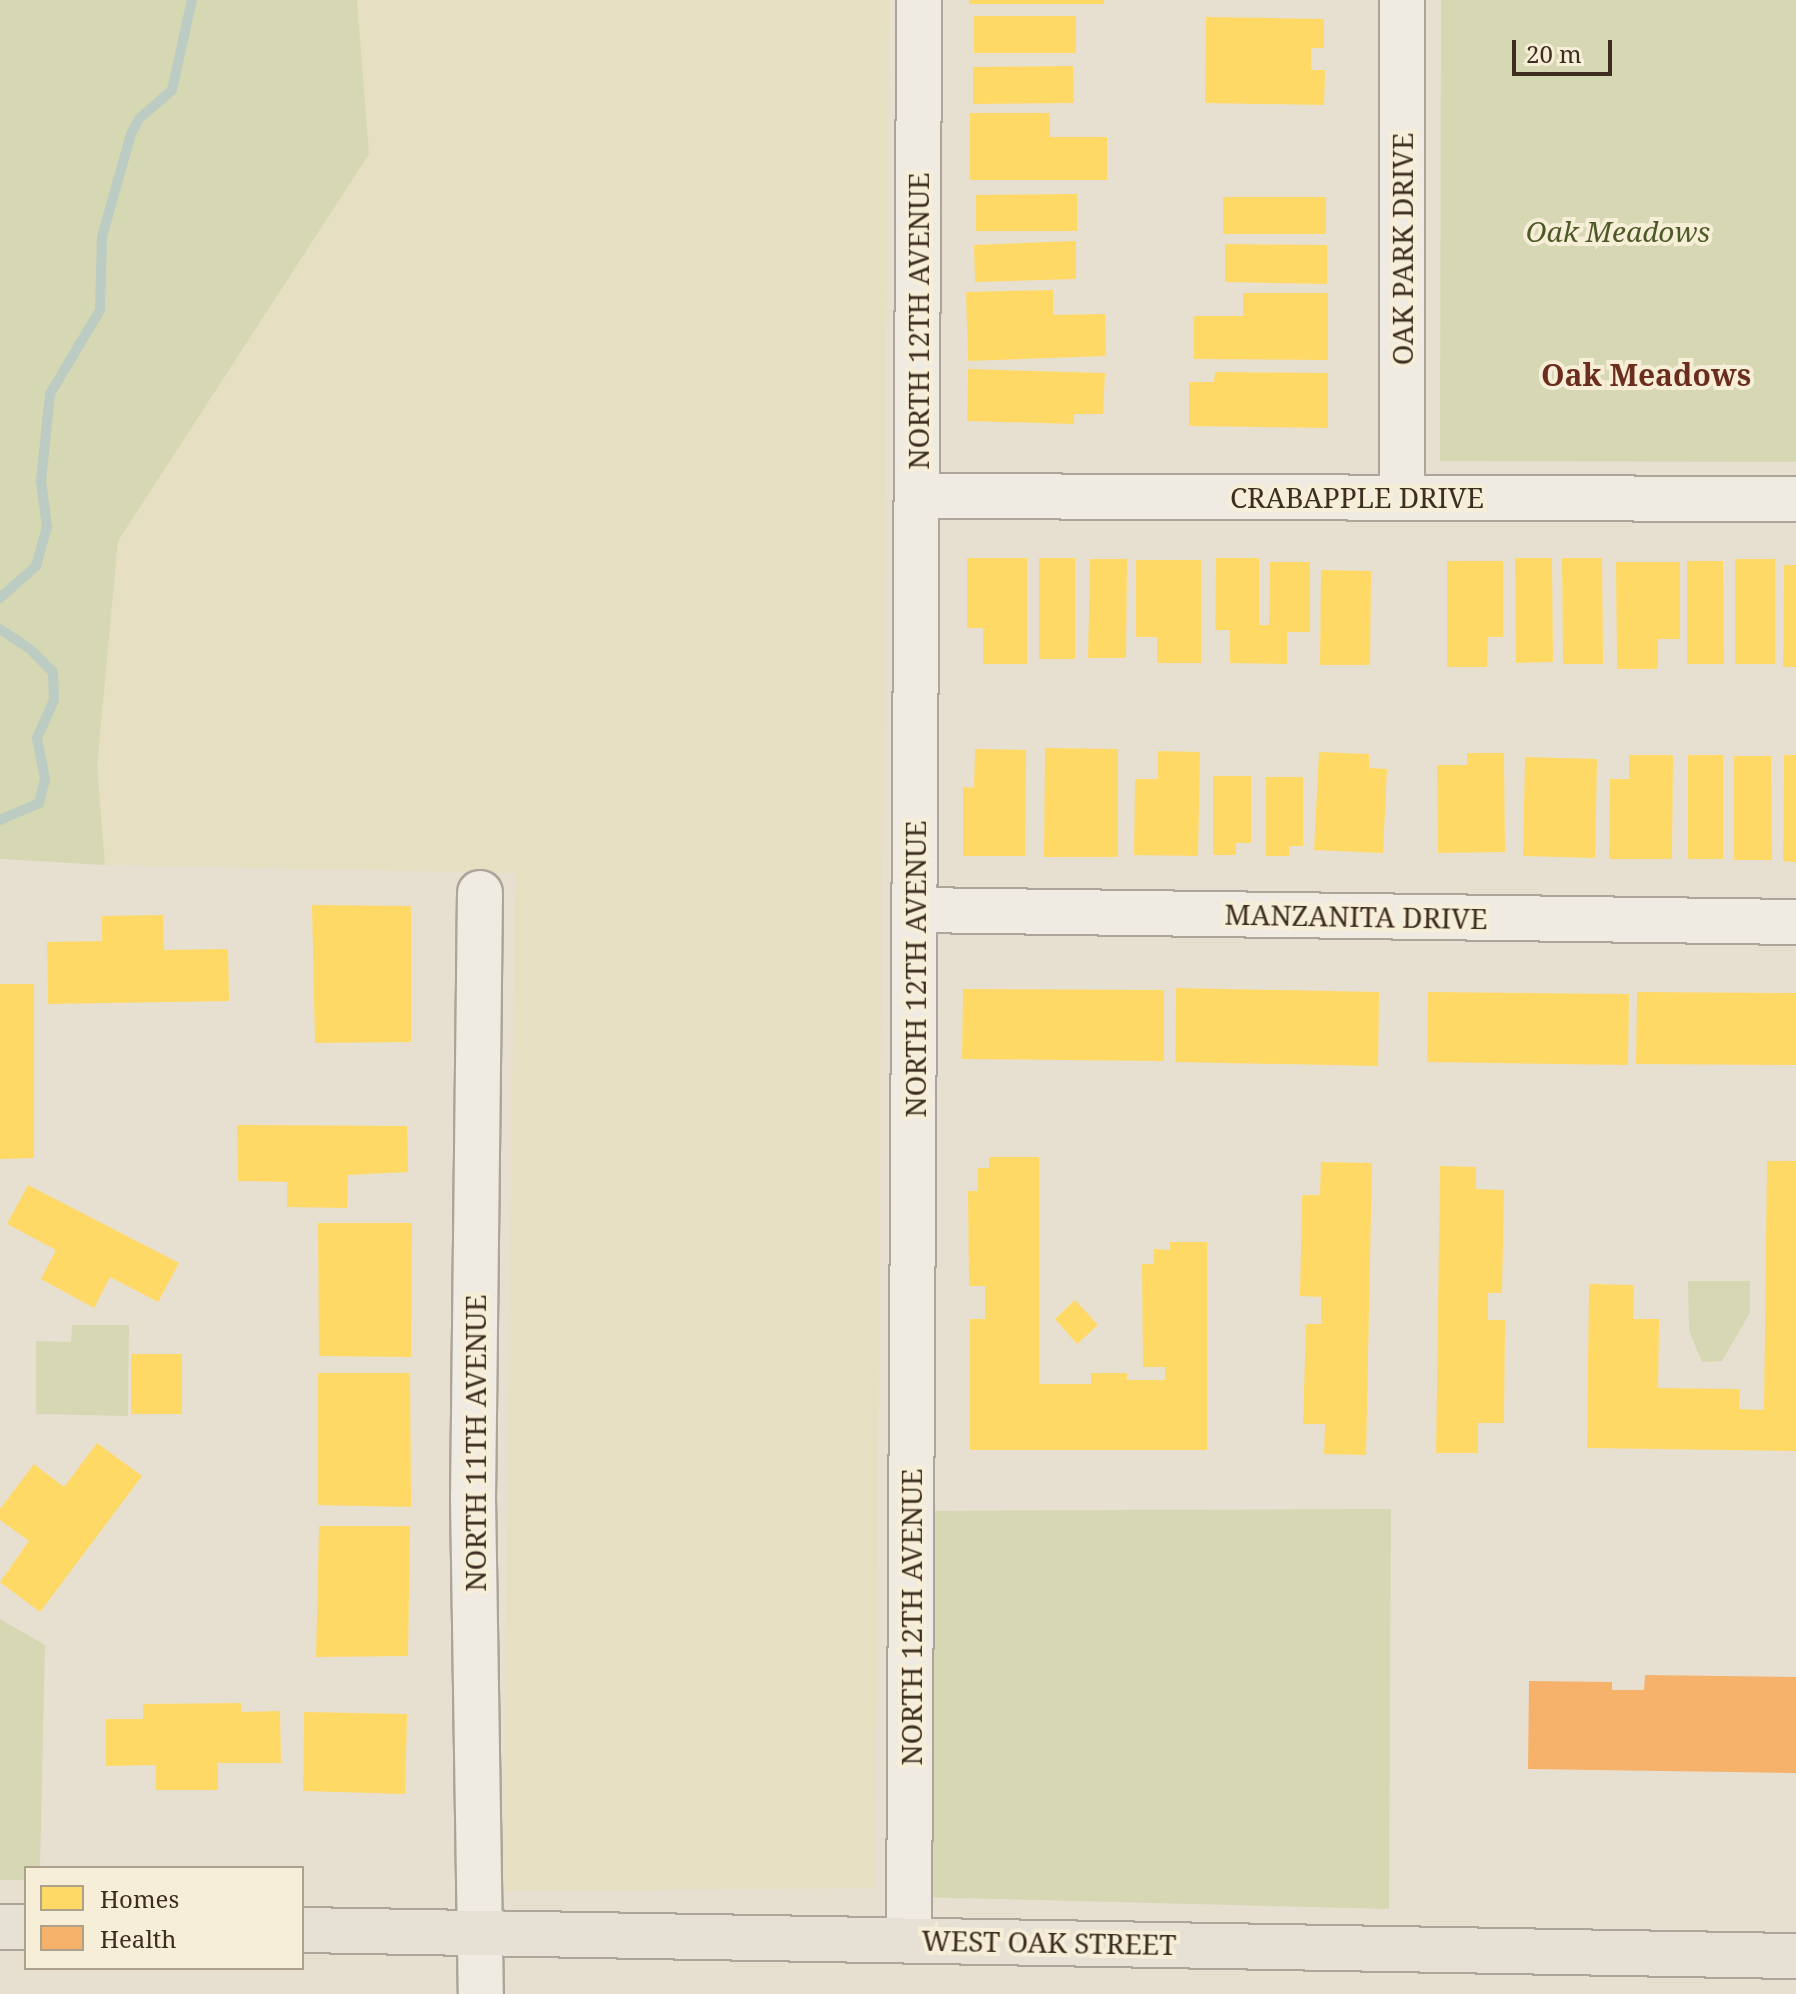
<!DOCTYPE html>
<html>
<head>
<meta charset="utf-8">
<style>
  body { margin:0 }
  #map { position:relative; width:1796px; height:1994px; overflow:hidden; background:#e7e0d1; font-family:"Noto Serif",serif }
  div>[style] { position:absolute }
  .farmland>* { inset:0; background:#e6dfc2 }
  .green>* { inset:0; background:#d6d7b3 }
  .homes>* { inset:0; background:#ffd966 }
  .health>* { inset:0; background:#f6b26b }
  .stream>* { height:10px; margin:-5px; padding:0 5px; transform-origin:5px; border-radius:5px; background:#bcccc2 }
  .roads { filter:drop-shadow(2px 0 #ada599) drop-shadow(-2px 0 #ada599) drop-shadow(0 2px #ada599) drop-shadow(0 -2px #ada599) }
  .minor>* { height:44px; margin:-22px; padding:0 22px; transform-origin:22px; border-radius:22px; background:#efebe3 }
  .major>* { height:44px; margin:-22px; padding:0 22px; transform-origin:22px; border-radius:22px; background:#e6e1d4 }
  span { translate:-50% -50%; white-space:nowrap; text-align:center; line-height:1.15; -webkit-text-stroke:8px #f7eed8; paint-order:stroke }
  .park-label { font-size:28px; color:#4d5a26; font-style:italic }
  .street-label { font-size:28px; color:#3d2e20 }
  .neighbourhood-label { font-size:30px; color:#6b2e1e; font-weight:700 }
  .legend { position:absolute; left:24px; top:1866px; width:280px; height:104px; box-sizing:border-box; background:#f7eed8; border:2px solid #ada18e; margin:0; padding:10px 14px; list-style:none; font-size:24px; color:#3d2e20 }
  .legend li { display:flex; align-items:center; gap:16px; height:40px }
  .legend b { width:40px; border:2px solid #ada18e }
  .scale { position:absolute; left:1512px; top:40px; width:100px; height:36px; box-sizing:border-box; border:4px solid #3d2e20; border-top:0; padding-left:10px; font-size:24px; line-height:28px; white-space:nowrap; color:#3d2e20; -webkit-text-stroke:6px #f7eed8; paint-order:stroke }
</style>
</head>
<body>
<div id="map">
  <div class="farmland">
    <div style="clip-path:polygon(357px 0,889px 0,875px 1888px,502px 1891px,515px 873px,105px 865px,97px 766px,118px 541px,369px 154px)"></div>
  </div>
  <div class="green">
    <div style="clip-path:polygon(0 0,357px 0,369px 154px,118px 541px,97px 766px,105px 865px,0 859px)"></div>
    <div style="clip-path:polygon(1441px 0,1796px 0,1796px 462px,1440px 461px)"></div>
    <div style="clip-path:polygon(1688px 1281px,1750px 1281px,1750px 1313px,1722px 1361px,1702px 1362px,1689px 1331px)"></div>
    <div style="clip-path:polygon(72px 1325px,129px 1325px,128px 1416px,36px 1414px,36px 1341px,71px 1342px)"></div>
    <div style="clip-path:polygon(1391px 1509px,1389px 1909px,918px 1897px,917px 1511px)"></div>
    <div style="clip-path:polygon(0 1619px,45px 1645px,40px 1868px,26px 1868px,26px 1880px,0 1880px)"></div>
  </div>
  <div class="homes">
    <div style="clip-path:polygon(969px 0,1104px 0,1104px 4px,969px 4px)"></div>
    <div style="clip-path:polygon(974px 16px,1076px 16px,1076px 53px,974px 53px)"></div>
    <div style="clip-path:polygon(1206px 17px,1324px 19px,1324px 48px,1311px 48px,1311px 70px,1325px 70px,1324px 105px,1205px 103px)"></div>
    <div style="clip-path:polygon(1073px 66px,1074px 103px,973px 104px,973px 67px)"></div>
    <div style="clip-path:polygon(970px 113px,1050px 113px,1050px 137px,1107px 137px,1107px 180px,970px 180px)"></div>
    <div style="clip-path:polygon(1077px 194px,1077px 231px,976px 231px,976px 195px)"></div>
    <div style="clip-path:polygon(1223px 197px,1326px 197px,1326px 234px,1223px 234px)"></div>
    <div style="clip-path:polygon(1076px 241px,1076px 279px,975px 282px,974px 245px)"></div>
    <div style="clip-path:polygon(1225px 244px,1327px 245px,1327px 284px,1225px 282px)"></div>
    <div style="clip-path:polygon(1053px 290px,1053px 315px,1105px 314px,1106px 356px,968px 361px,966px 292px)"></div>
    <div style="clip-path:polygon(1243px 293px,1328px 293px,1328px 360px,1194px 359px,1194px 316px,1243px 316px)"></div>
    <div style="clip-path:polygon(968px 369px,1105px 373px,1103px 414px,1074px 414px,1074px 424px,967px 421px)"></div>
    <div style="clip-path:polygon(1215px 372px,1328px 373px,1328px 428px,1189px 426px,1189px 382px,1214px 382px)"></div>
    <div style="clip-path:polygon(967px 558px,1027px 558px,1027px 664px,983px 664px,983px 628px,967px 628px)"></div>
    <div style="clip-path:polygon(1039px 558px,1075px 558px,1075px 659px,1039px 659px)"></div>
    <div style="clip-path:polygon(1216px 558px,1259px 558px,1259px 625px,1269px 625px,1270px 562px,1310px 562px,1310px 632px,1287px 632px,1287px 664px,1230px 663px,1230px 630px,1215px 630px)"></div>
    <div style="clip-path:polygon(1515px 558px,1552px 558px,1553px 662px,1516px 663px)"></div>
    <div style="clip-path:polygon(1562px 558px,1602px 558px,1603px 664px,1563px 664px)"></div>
    <div style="clip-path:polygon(1090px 559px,1127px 559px,1126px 658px,1088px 658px)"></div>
    <div style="clip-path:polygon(1735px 559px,1775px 559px,1775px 664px,1735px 664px)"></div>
    <div style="clip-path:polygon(1136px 560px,1201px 560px,1201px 663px,1157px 663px,1157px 637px,1136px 637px)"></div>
    <div style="clip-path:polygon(1447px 561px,1503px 561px,1503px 637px,1488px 637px,1487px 667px,1447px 667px)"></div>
    <div style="clip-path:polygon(1687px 561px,1723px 561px,1724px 664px,1687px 664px)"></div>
    <div style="clip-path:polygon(1616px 562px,1680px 562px,1680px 639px,1658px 639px,1658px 669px,1617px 669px)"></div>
    <div style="clip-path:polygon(1784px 565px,1796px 565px,1796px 667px,1783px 667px)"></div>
    <div style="clip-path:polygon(1321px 570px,1371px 571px,1370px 665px,1320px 665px)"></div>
    <div style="clip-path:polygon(1045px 748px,1118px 749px,1118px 857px,1044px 857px)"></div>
    <div style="clip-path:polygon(975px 749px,1026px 750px,1025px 856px,963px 856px,963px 787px,974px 788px)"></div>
    <div style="clip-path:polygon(1158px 751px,1200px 752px,1198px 856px,1134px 855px,1135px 779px,1158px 779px)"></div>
    <div style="clip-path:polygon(1319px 752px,1369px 754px,1369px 768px,1387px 769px,1383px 853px,1314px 850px)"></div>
    <div style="clip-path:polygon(1467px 753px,1504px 753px,1505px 852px,1438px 853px,1437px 765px,1467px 765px)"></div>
    <div style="clip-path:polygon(1629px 755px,1673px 755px,1672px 859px,1609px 859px,1610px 779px,1629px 779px)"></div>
    <div style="clip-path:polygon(1688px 755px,1723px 755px,1723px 859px,1688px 859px)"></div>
    <div style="clip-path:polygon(1784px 755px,1796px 755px,1796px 862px,1783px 861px)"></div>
    <div style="clip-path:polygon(1734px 756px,1771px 756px,1772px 860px,1734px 860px)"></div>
    <div style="clip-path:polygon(1525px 757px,1597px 759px,1595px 858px,1523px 856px)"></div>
    <div style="clip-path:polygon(1213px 776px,1251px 776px,1251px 843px,1236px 843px,1236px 855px,1213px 855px)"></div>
    <div style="clip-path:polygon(1266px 777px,1303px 777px,1303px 846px,1289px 846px,1289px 856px,1266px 856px)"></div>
    <div style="clip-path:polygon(312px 905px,411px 906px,411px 1042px,315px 1043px)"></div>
    <div style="clip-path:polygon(163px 915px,164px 950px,228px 949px,229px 1001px,48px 1004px,47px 942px,102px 941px,102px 916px)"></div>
    <div style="clip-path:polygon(0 984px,34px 984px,34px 1158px,0 1159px)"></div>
    <div style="clip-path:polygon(1176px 988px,1379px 992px,1378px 1066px,1175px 1062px)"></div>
    <div style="clip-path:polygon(963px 989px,1164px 990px,1164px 1061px,962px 1059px)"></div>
    <div style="clip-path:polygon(1428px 992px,1629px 994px,1628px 1065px,1427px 1062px)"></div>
    <div style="clip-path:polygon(1637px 992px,1796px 993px,1796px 1065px,1636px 1064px)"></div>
    <div style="clip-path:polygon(237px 1125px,407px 1126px,408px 1172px,348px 1175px,347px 1208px,287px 1207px,287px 1182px,238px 1181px)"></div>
    <div style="clip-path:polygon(989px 1157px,1039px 1157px,1039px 1384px,1091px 1384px,1091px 1373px,1127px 1373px,1127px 1380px,1165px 1380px,1165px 1367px,1143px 1367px,1142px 1264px,1154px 1264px,1154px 1249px,1170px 1250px,1170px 1242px,1207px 1242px,1207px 1450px,970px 1450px,970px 1319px,985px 1319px,985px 1286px,969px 1286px,968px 1191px,978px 1191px,978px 1168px,989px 1168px)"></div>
    <div style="clip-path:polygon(1767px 1161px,1796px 1161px,1796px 1451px,1587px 1448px,1589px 1284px,1634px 1285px,1633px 1319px,1659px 1319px,1658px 1388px,1740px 1389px,1739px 1409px,1764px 1410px)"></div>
    <div style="clip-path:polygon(1321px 1162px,1372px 1163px,1366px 1455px,1324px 1454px,1325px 1424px,1303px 1424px,1306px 1324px,1321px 1324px,1321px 1297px,1300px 1296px,1302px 1195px,1320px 1195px)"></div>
    <div style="clip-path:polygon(1440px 1166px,1476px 1167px,1476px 1189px,1504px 1190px,1502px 1293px,1488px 1293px,1488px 1320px,1505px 1320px,1504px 1423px,1478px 1423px,1478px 1453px,1436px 1453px)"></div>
    <div style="clip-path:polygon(28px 1185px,179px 1263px,158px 1302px,110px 1277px,94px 1308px,41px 1279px,56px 1250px,7px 1224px)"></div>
    <div style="clip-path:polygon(318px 1223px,412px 1223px,411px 1357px,319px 1356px)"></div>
    <div style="clip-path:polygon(1075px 1300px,1098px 1325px,1077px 1344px,1055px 1319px)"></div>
    <div style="clip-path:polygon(131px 1354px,182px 1354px,182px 1414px,131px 1414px)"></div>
    <div style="clip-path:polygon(318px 1373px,410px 1373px,411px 1507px,318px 1505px)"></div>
    <div style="clip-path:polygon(97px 1443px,142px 1476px,40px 1612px,0 1582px,29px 1541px,0 1520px,0 1509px,34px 1464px,64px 1487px)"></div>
    <div style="clip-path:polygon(319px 1526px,410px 1526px,408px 1656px,316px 1657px)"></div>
    <div style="clip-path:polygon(241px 1703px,241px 1712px,280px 1711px,281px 1763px,218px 1763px,218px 1790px,156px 1790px,156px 1765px,106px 1766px,106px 1719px,143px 1719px,143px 1704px)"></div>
    <div style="clip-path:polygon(304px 1712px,407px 1714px,405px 1794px,303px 1791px)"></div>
  </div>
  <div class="health">
    <div style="clip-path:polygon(1645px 1675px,1796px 1677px,1796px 1773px,1528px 1769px,1529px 1681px,1612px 1682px,1612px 1690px,1644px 1690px)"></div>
  </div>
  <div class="stream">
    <div style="left:0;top:598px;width:48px;rotate:-41.6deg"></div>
    <div style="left:36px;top:566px;width:41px;rotate:-74.2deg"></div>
    <div style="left:47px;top:527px;width:46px;rotate:-97.4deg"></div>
    <div style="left:41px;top:481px;width:87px;rotate:-84.1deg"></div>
    <div style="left:50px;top:394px;width:98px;rotate:-59.2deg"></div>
    <div style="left:100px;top:310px;width:73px;rotate:-88.4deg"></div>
    <div style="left:102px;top:237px;width:107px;rotate:-74.3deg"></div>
    <div style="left:131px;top:134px;width:17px;rotate:-62deg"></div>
    <div style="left:139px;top:119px;width:44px;rotate:-41.3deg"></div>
    <div style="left:172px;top:90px;width:92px;rotate:-77.5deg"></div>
    <div style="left:0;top:629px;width:37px;rotate:34deg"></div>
    <div style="left:31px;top:650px;width:31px;rotate:45deg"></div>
    <div style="left:53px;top:672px;width:28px;rotate:88deg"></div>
    <div style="left:54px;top:700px;width:42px;rotate:114.1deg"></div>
    <div style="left:37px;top:738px;width:42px;rotate:79deg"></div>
    <div style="left:45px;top:779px;width:25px;rotate:104deg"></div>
    <div style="left:39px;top:803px;width:43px;rotate:156.4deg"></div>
  </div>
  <div class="roads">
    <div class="minor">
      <div style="left:917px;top:496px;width:879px;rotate:0.2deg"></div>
      <div style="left:1402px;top:498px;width:498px;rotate:-90deg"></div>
      <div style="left:480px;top:893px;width:604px;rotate:90.66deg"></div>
      <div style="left:473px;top:1497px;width:497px;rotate:89.1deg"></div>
      <div style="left:915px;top:910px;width:881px;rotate:0.78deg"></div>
      <div style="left:909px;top:1939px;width:1939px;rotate:-89.7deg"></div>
    </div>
    <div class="major">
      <div style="left:0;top:1927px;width:26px"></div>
      <div style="left:302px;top:1930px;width:1494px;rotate:1deg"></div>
    </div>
  </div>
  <div class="park-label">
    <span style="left:1618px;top:231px">Oak Meadows</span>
  </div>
  <div class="street-label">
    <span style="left:1402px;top:249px;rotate:-90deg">OAK PARK DRIVE</span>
    <span style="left:918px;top:321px;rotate:-90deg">NORTH 12TH AVENUE</span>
    <span style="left:1357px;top:497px">CRABAPPLE DRIVE</span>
    <span style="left:1356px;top:916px;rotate:1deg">MANZANITA DRIVE</span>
    <span style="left:915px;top:969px;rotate:-90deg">NORTH 12TH AVENUE</span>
    <span style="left:475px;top:1443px;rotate:-90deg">NORTH 11TH AVENUE</span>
    <span style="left:911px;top:1617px;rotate:-90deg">NORTH 12TH AVENUE</span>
    <span style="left:1049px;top:1942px;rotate:1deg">WEST OAK STREET</span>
  </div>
  <div class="neighbourhood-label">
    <span style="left:1646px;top:375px">Oak Meadows</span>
  </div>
  <ul class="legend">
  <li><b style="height:22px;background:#ffd966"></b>Homes</li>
  <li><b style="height:22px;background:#f6b26b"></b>Health</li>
  </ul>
  <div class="scale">20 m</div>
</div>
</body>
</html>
